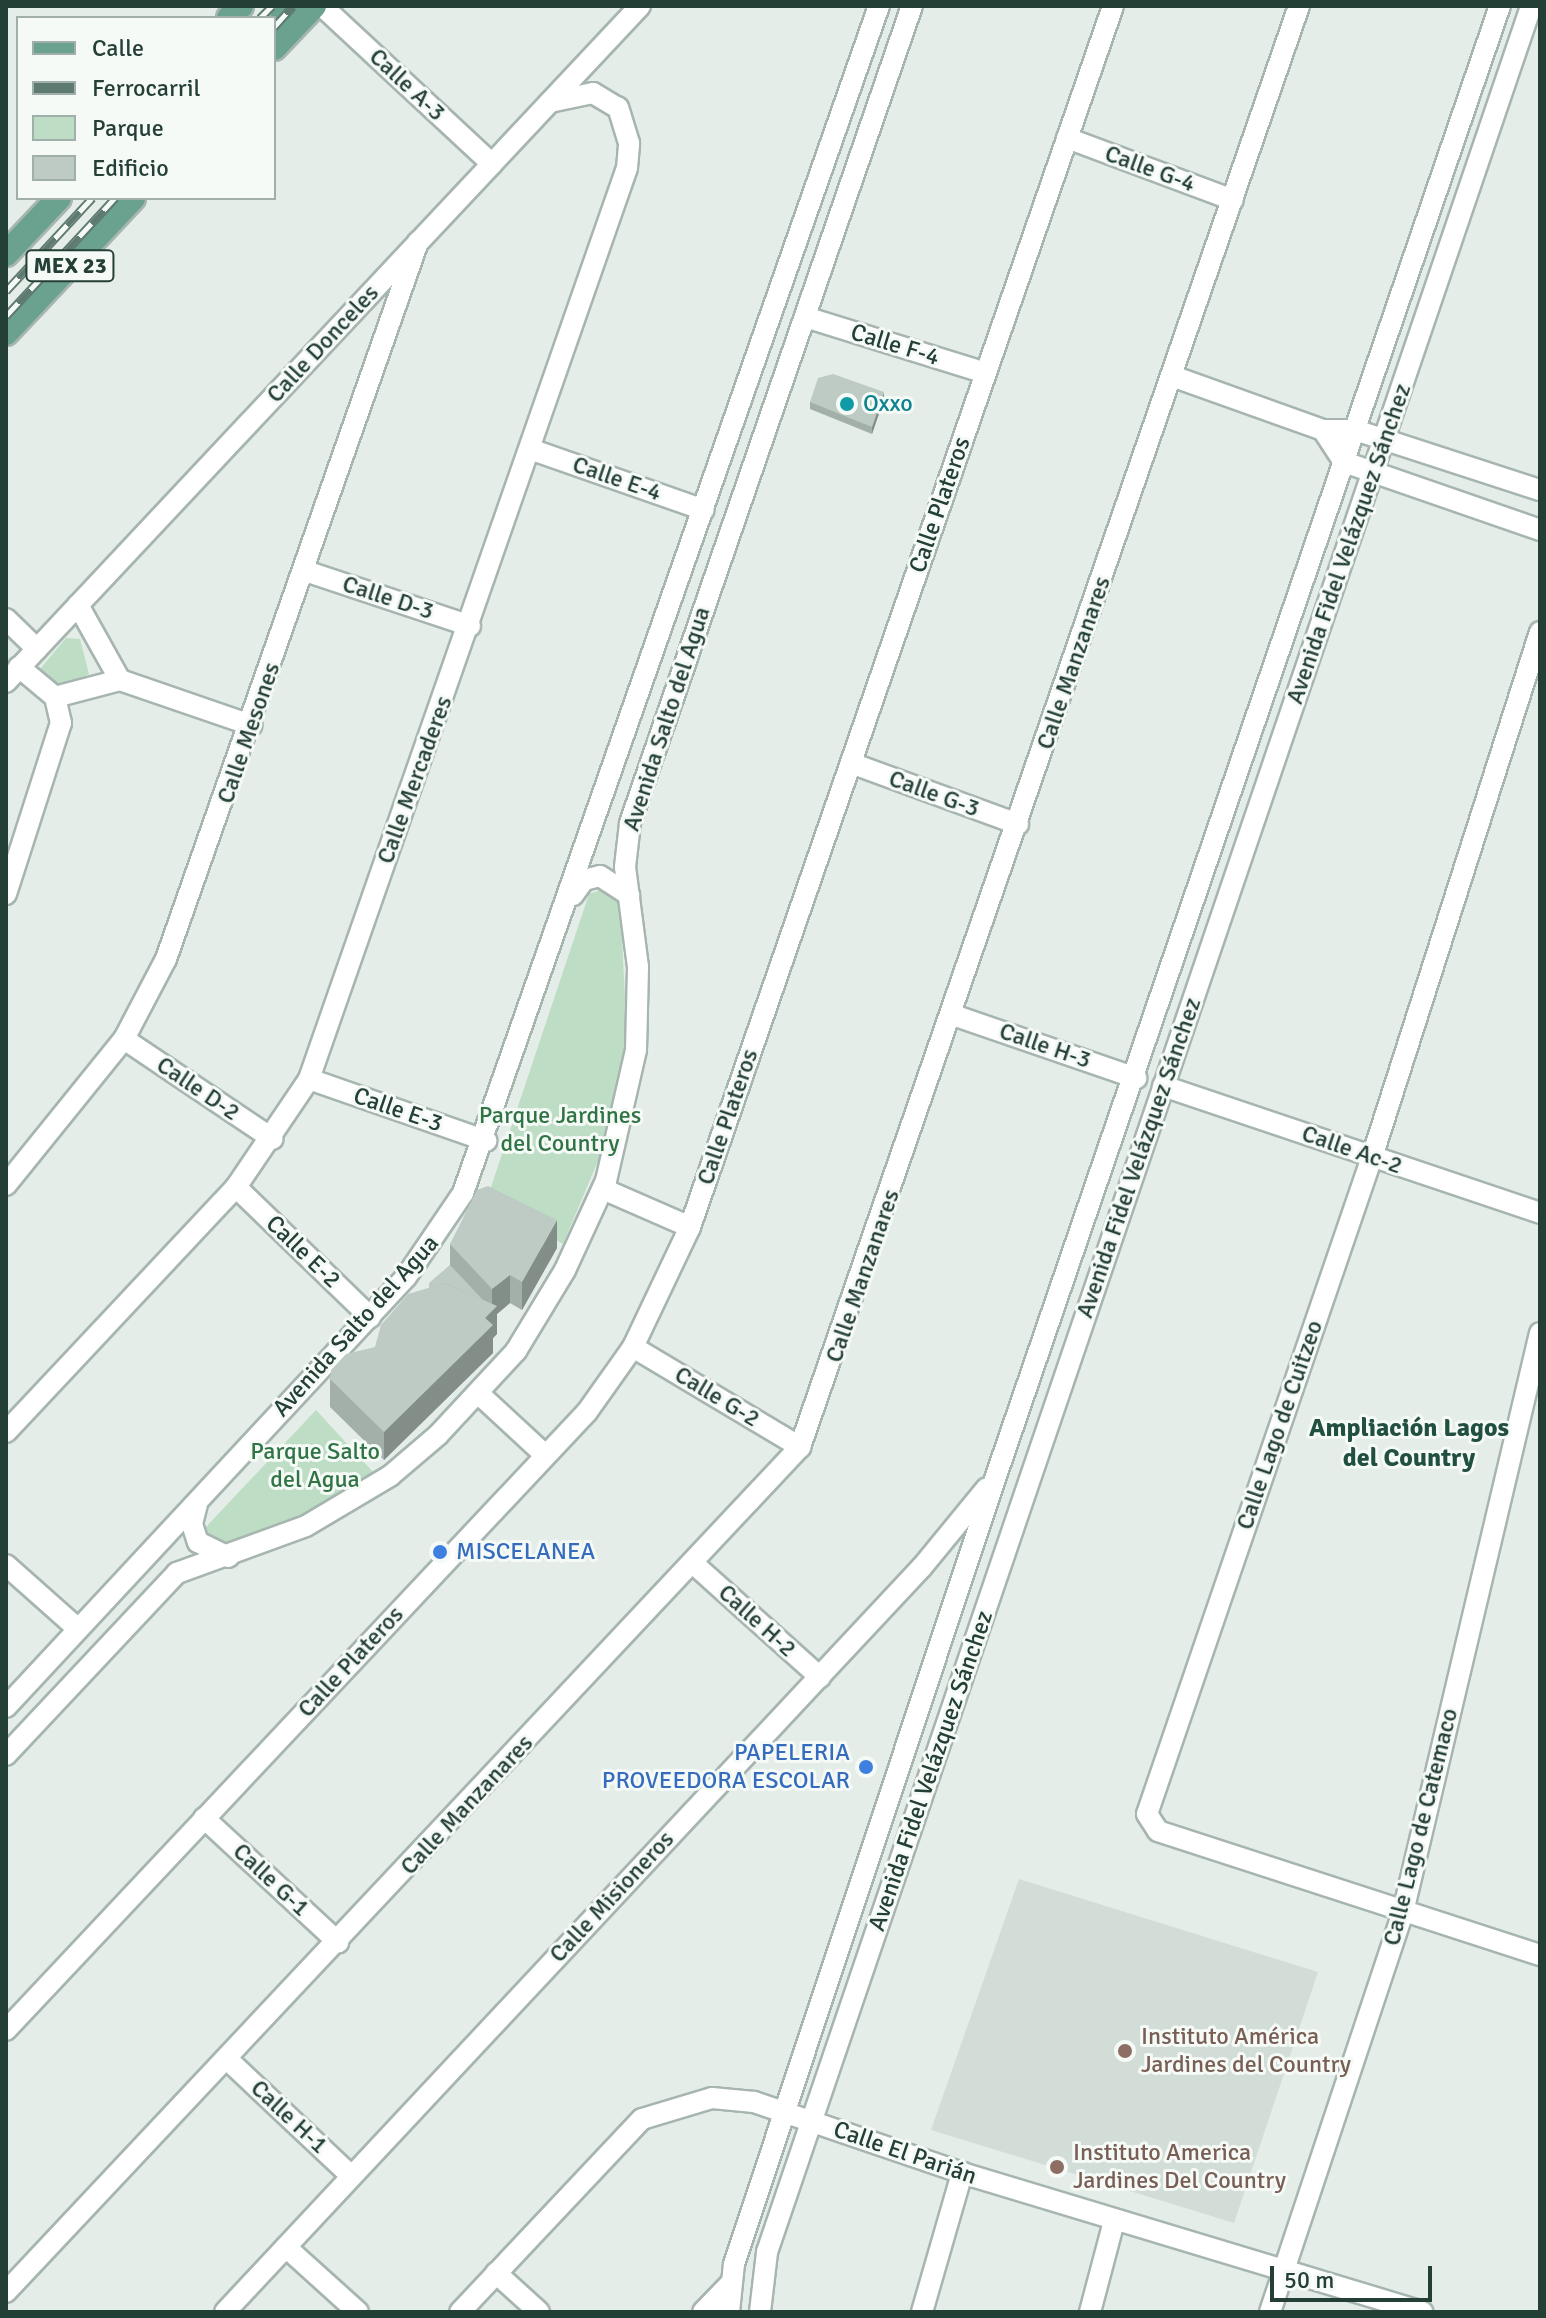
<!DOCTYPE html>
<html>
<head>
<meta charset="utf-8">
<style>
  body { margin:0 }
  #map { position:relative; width:1546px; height:2318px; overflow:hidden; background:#e5ede9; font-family:Signika,sans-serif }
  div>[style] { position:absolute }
  .built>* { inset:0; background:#d3ddd8 }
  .green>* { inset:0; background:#beddc5 }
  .roads { filter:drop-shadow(2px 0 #a7b5b0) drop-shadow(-2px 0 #a7b5b0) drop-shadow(0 2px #a7b5b0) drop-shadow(0 -2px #a7b5b0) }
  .minor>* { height:20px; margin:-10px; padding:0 10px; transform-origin:10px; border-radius:10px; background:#fff }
  .primary>* { height:24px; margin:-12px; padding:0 12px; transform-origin:12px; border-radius:12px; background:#6ba18f }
  .rail>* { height:9px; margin-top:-4.5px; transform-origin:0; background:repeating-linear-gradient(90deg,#f5faf7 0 18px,#5f7a71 0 36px); box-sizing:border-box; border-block:2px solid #5f7a71 }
  .wall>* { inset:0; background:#a3afa9 }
  .shaded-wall>* { inset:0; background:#848e89 }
  .building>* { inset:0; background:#bdcbc4 }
  .dots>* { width:22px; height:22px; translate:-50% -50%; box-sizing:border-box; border:4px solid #f5faf7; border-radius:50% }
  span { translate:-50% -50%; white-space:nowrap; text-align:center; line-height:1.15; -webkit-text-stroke:6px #f5faf7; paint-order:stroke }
  .shield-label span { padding:2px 6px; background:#f5faf7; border:2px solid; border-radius:6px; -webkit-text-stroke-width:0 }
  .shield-label { font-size:22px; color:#243f36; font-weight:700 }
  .street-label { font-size:24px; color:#243f36 }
  .culture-label { font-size:24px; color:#0d838f }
  .left { translate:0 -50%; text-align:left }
  .park-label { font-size:24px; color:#307445 }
  .shop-label { font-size:24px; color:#366cbe }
  .right { translate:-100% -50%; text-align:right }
  .education-label { font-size:24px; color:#785e54 }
  .neighbourhood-label { font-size:26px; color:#215041; font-weight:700 }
  .frame { position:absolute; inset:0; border:8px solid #243f36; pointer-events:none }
  .legend { position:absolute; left:16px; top:16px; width:260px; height:184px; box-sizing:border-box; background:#f5faf7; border:2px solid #a1afaa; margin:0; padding:10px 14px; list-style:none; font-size:24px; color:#243f36 }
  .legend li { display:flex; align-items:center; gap:16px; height:40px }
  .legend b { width:40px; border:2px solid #a1afaa }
  .scale { position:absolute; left:1270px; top:2266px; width:162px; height:36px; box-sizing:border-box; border:4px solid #243f36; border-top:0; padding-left:10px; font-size:24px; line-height:28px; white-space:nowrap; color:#243f36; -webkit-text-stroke:6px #f5faf7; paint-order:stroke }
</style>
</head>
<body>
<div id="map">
  <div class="built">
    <div style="clip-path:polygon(1019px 1879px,1318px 1972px,1234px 2223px,931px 2130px)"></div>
  </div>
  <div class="green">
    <div style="clip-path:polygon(66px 638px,80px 639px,89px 674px,58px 690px,40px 669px)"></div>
    <div style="clip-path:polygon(606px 888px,620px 899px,627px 1038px,611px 1130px,563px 1244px,487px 1199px,589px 894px)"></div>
    <div style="clip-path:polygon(316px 1410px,375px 1474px,308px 1517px,229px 1551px,211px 1547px,205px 1528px)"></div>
  </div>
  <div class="roads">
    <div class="minor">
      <div style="left:322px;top:6px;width:232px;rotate:42.9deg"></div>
      <div style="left:1067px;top:138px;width:177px;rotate:20.5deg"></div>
      <div style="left:805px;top:317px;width:189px;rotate:17.2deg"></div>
      <div style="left:1172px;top:376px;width:160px;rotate:19.7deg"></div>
      <div style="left:1323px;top:430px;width:32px"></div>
      <div style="left:1355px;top:430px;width:194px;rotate:18deg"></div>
      <div style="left:1323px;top:430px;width:38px;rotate:57deg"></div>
      <div style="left:1344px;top:462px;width:207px;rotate:19.1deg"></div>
      <div style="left:530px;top:449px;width:184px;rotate:19.3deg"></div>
      <div style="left:305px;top:571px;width:174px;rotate:18.4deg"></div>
      <div style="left:78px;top:605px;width:86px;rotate:60.8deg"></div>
      <div style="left:6px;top:619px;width:43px;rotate:44.1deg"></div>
      <div style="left:1540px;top:632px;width:551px;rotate:107.74deg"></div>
      <div style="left:1372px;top:1157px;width:694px;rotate:108.9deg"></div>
      <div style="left:1147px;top:1814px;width:20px;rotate:57deg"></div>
      <div style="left:1158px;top:1831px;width:402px;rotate:18deg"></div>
      <div style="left:6px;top:682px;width:927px;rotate:-46.84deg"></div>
      <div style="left:55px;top:697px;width:67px;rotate:-14.7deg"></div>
      <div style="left:120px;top:680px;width:139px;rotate:19deg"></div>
      <div style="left:851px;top:763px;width:178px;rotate:20.1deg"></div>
      <div style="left:6px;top:894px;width:180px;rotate:-72.2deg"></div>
      <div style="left:61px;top:723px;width:27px;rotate:-103deg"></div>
      <div style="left:55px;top:697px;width:47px;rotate:-140.2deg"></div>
      <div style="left:573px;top:895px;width:19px;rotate:-54deg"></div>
      <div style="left:584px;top:880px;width:16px;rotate:-14deg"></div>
      <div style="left:600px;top:876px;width:35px;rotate:33deg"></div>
      <div style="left:953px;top:1015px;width:194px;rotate:19deg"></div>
      <div style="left:124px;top:1039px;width:179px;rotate:33.9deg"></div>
      <div style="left:309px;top:1079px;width:188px;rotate:19.2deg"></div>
      <div style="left:1163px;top:1086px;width:398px;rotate:18.6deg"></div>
      <div style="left:6px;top:1185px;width:188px;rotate:-51.1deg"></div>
      <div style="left:124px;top:1039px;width:90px;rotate:-62.3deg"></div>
      <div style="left:166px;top:959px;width:760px;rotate:-70.64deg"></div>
      <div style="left:236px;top:1187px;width:187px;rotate:44.1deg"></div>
      <div style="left:603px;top:1189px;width:95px;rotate:23.6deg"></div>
      <div style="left:633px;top:1347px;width:195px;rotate:30.9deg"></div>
      <div style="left:479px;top:1394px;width:90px;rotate:42.7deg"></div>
      <div style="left:6px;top:1432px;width:336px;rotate:-46.8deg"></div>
      <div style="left:236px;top:1187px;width:130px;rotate:-55.9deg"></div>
      <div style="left:309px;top:1079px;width:965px;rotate:-70.76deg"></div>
      <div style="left:627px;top:168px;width:25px;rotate:-85deg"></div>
      <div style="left:629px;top:143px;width:37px;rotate:-107deg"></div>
      <div style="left:618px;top:108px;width:29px;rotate:-149deg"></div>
      <div style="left:593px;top:93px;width:44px;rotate:168.2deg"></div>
      <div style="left:197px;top:1504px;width:21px;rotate:104deg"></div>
      <div style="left:192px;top:1524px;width:19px;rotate:72deg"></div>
      <div style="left:198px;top:1542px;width:34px;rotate:26deg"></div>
      <div style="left:6px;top:1565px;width:96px;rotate:41.6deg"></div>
      <div style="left:695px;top:1565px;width:168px;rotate:41.9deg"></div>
      <div style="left:6px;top:1707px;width:587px;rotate:-47.07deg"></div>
      <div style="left:406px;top:1277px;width:102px;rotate:-55.8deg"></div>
      <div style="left:463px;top:1193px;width:1258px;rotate:-70.69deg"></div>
      <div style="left:6px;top:1755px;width:250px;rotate:-46.8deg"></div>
      <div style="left:177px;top:1573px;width:137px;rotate:-20deg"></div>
      <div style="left:306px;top:1526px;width:98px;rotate:-30.8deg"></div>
      <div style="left:390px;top:1476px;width:63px;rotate:-40.5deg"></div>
      <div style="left:438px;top:1435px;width:115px;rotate:-47.1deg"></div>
      <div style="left:516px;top:1351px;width:95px;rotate:-58.8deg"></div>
      <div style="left:565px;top:1270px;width:98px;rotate:-65.3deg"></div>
      <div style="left:606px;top:1181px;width:134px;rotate:-77.1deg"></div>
      <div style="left:636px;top:1050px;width:83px;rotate:-88.6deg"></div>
      <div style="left:638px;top:967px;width:101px;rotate:-97.4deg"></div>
      <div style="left:625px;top:867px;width:44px;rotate:-83.5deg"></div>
      <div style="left:630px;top:823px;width:864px;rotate:-70.96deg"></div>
      <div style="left:204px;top:1818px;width:183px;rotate:42.8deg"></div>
      <div style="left:6px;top:2030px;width:848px;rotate:-46.77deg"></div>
      <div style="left:587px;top:1412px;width:80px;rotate:-54.7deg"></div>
      <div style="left:633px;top:1347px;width:133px;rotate:-64.6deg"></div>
      <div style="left:690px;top:1227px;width:1292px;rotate:-70.89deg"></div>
      <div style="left:227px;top:2059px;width:169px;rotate:43.3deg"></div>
      <div style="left:286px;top:2247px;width:97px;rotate:42.1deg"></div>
      <div style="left:496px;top:2273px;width:58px;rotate:42.2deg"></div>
      <div style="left:6px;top:2292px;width:1160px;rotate:-46.78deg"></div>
      <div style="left:800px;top:1447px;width:1525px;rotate:-70.9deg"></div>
      <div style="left:225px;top:2312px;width:1020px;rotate:-46.91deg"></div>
      <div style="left:922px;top:1567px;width:102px;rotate:-50.6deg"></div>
      <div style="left:460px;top:2312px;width:265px;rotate:-46.7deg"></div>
      <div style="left:642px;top:2119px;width:73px;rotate:-16.7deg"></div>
      <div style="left:712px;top:2098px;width:42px;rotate:5.4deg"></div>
      <div style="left:754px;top:2102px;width:220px;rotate:18.8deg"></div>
      <div style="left:962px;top:2173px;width:481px;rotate:16.8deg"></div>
      <div style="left:703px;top:2312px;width:39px;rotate:-46deg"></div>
      <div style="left:729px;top:2312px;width:48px;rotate:-84.1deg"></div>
      <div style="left:734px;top:2264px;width:827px;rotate:-71.61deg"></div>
      <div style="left:995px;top:1479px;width:1557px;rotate:-71.08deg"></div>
      <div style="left:760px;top:2312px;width:60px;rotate:-83.3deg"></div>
      <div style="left:767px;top:2252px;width:2372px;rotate:-71.21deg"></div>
      <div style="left:922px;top:2312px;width:145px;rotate:-73.9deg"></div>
      <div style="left:1090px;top:2312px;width:94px;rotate:-75.2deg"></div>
      <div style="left:1270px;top:2312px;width:422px;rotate:-71.6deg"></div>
      <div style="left:1403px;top:1912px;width:595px;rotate:-76.69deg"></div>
    </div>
    <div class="primary">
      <div style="left:229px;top:18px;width:17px;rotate:-45deg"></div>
      <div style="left:275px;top:45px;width:41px;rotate:-74.2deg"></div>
      <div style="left:274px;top:48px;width:58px;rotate:-46.4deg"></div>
      <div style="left:6px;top:254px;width:77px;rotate:-46.6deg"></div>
      <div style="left:6px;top:333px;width:185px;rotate:-46.7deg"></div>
    </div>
  </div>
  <div class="rail">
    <div style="left:260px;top:18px;width:17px;rotate:-45deg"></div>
    <div style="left:274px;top:27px;width:28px;rotate:-48deg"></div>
    <div style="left:6px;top:291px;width:127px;rotate:-47.2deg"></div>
    <div style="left:6px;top:316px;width:161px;rotate:-47.3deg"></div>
  </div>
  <div class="wall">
    <div style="clip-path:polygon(884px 399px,872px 434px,810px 409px,810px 402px)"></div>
    <div style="clip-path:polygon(450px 1244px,557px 1248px,522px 1310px,510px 1303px,497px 1314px,497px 1334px,493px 1338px,493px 1353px,384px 1460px,330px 1407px,330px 1379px,375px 1347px,450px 1265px)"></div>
  </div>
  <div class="shaded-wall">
    <div style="clip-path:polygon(884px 392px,884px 399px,872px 434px,872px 427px)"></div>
    <div style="clip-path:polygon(557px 1220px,557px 1248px,522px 1310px,522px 1282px)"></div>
    <div style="clip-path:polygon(510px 1275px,510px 1303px,497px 1314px,497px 1334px,493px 1338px,493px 1353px,384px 1460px,384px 1432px,492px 1310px,492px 1289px)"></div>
  </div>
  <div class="building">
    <div style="clip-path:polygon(833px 374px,884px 392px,872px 427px,810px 402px,818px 378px)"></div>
    <div style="clip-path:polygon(488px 1186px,557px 1220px,522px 1282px,510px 1275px,492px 1289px,450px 1244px,477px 1190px)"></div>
    <div style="clip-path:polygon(450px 1265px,483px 1300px,445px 1283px,429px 1288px,429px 1283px)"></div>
    <div style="clip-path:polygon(445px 1283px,497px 1306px,485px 1318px,493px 1325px,384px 1432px,330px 1379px,331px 1370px,346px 1354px,375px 1347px,381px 1325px,408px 1294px)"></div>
  </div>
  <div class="dots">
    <div style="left:847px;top:404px;background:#0f9aa8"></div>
    <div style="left:440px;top:1552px;background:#3f7fe0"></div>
    <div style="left:866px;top:1767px;background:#3f7fe0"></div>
    <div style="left:1125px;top:2051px;background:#8d6e63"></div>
    <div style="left:1057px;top:2167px;background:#8d6e63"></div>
  </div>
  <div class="shield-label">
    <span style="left:70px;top:266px">MEX 23</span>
  </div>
  <div class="street-label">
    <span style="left:407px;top:85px;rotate:43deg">Calle A-3</span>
    <span style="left:1150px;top:169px;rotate:20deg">Calle G-4</span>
    <span style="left:323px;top:344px;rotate:-47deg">Calle Donceles</span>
    <span style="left:895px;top:345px;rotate:17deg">Calle F-4</span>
    <span style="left:617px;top:479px;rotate:19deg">Calle E-4</span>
    <span style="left:940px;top:505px;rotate:-71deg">Calle Plateros</span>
    <span style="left:1349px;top:544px;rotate:-71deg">Avenida Fidel Velázquez Sánchez</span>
    <span style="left:388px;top:598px;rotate:18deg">Calle D-3</span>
    <span style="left:1074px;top:663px;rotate:-71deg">Calle Manzanares</span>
    <span style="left:667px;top:719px;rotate:-72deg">Avenida Salto del Agua</span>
    <span style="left:249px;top:733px;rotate:-71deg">Calle Mesones</span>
    <span style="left:415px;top:780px;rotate:-70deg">Calle Mercaderes</span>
    <span style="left:934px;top:794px;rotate:20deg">Calle G-3</span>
    <span style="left:1045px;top:1046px;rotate:19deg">Calle H-3</span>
    <span style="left:198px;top:1089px;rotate:34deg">Calle D-2</span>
    <span style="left:398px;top:1110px;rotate:19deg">Calle E-3</span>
    <span style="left:728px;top:1117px;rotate:-71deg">Calle Plateros</span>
    <span style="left:1352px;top:1150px;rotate:19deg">Calle Ac-2</span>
    <span style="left:1139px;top:1158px;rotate:-71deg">Avenida Fidel Velázquez Sánchez</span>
    <span style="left:303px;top:1252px;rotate:44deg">Calle E-2</span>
    <span style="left:863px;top:1276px;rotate:-71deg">Calle Manzanares</span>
    <span style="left:356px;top:1326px;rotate:-48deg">Avenida Salto del Agua</span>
    <span style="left:717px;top:1397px;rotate:31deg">Calle G-2</span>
    <span style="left:1280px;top:1425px;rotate:-71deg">Calle Lago de Cuitzeo</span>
    <span style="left:757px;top:1621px;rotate:42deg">Calle H-2</span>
    <span style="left:351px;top:1662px;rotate:-47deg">Calle Plateros</span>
    <span style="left:931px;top:1771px;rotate:-71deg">Avenida Fidel Velázquez Sánchez</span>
    <span style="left:467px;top:1805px;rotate:-47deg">Calle Manzanares</span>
    <span style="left:1421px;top:1827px;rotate:-76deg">Calle Lago de Catemaco</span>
    <span style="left:271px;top:1880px;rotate:43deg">Calle G-1</span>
    <span style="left:612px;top:1897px;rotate:-47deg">Calle Misioneros</span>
    <span style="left:289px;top:2117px;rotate:43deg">Calle H-1</span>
    <span style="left:905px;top:2153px;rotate:19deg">Calle El Parián</span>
  </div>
  <div class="culture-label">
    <span class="left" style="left:863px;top:404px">Oxxo</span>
  </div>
  <div class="park-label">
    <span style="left:560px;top:1130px">Parque Jardines<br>del Country</span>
    <span style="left:315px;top:1466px">Parque Salto<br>del Agua</span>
  </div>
  <div class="shop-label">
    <span class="left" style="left:456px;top:1552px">MISCELANEA</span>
    <span class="right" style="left:850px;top:1767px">PAPELERIA<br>PROVEEDORA ESCOLAR</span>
  </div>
  <div class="education-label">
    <span class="left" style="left:1141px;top:2051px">Instituto América<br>Jardines del Country</span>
    <span class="left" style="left:1073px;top:2167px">Instituto America<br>Jardines Del Country</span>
  </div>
  <div class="neighbourhood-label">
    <span style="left:1409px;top:1444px">Ampliación Lagos<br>del Country</span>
  </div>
  <div class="frame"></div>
  <ul class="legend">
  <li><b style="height:10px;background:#6ba18f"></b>Calle</li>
  <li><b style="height:10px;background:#5f7a71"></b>Ferrocarril</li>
  <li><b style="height:22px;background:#beddc5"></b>Parque</li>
  <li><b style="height:22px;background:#bdcbc4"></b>Edificio</li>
  </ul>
  <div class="scale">50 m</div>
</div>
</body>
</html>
